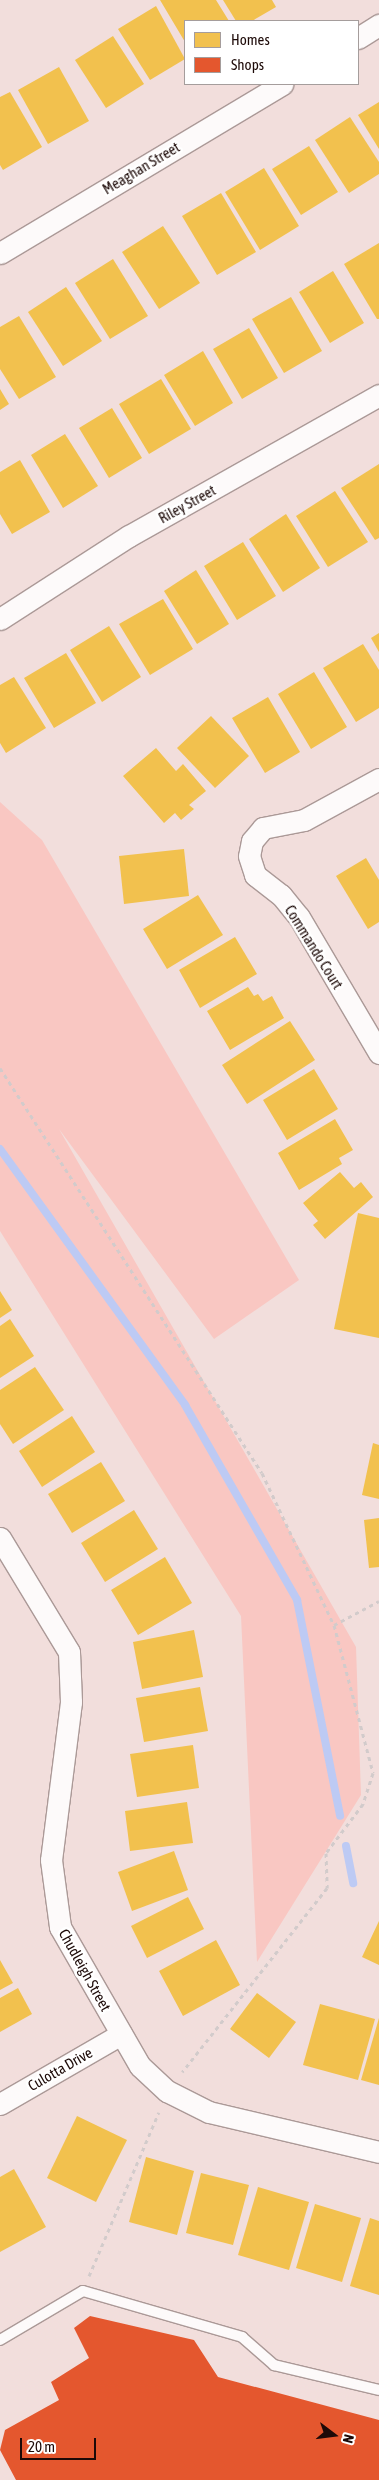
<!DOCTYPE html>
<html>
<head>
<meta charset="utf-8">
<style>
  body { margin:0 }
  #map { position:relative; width:379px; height:2480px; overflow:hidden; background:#f2dedc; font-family:"Asap Condensed",sans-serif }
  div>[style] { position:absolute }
  .green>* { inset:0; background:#f9c7c2 }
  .homes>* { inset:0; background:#f2c14e }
  .shops>* { inset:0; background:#e4572e }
  .stream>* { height:8px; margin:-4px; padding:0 4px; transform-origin:4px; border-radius:4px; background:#bdcaf4 }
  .path>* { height:3px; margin-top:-1.5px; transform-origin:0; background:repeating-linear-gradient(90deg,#d2cbcb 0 4px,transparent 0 8px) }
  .roads { filter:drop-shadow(1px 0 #ab9997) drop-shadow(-1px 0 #ab9997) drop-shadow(0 1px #ab9997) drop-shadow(0 -1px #ab9997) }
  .lane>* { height:10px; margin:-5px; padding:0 5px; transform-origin:5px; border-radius:5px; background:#fdfafa }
  .street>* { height:21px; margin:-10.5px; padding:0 10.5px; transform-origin:10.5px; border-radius:10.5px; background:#fdfafa }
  span { translate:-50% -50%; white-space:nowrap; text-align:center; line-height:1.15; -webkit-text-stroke:5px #fff; paint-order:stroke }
  .street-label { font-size:15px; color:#1d0a08 }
  .legend { position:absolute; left:184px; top:20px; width:175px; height:65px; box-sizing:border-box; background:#fff; border:1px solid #a59d9c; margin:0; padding:6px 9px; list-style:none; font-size:15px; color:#1d0a08 }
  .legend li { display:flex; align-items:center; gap:10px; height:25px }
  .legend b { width:25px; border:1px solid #a59d9c }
  .north { position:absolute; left:309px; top:2410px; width:50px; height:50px; -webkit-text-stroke:4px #fff; paint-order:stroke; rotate:105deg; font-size:14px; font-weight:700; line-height:20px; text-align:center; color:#1d0a08 }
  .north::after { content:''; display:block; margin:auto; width:18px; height:22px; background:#1d0a08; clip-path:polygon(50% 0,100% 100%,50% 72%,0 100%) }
  .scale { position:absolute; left:20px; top:2438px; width:76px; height:22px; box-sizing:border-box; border:2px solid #1d0a08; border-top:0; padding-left:6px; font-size:15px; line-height:18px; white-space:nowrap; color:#1d0a08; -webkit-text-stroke:4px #fff; paint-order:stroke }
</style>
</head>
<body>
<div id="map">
  <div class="green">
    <div style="clip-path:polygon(0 802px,42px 840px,299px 1280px,214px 1339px,59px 1129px,356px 1647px,361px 1795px,257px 1962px,241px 1616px,0 1231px)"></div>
  </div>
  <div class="homes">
    <div style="clip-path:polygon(160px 0,216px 0,229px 21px,185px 21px,185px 42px)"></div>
    <div style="clip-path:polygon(223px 0,272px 0,276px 7px,252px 21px,236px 21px)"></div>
    <div style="clip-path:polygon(156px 6px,185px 59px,150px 80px,118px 29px)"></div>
    <div style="clip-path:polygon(113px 36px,144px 84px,106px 108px,75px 60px)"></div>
    <div style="clip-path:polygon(59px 67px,89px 121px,48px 144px,18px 90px)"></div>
    <div style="clip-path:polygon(10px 92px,42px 147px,3px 170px,0 165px,0 97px)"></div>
    <div style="clip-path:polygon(379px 102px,379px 149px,358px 115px)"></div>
    <div style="clip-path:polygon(350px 117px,379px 162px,379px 174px,349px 193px,315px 140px)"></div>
    <div style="clip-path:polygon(309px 146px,338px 192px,301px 215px,272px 169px)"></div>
    <div style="clip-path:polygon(264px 168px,299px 226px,260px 250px,225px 192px)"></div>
    <div style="clip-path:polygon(221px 193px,256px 252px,217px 275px,182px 216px)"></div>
    <div style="clip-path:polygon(163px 226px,200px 283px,159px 309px,122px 252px)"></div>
    <div style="clip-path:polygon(379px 243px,379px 319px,377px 319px,344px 264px)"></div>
    <div style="clip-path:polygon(113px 259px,148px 316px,110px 339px,75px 283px)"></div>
    <div style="clip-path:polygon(333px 271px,364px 323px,330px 343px,299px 292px)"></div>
    <div style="clip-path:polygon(66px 287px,102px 341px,63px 366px,28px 312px)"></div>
    <div style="clip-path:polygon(291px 297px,322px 351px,284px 373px,252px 319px)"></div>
    <div style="clip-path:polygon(19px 316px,56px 377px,19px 399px,0 369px,0 327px)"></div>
    <div style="clip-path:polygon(249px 328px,278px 378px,242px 399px,213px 349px)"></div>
    <div style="clip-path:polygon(203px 351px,233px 403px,195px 426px,164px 375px)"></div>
    <div style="clip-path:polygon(161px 379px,191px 429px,149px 454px,119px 404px)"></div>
    <div style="clip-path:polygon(0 389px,9px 404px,0 410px)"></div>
    <div style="clip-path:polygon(112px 408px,142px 458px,109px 478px,79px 428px)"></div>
    <div style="clip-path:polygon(65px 434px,98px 486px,63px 508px,31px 455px)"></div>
    <div style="clip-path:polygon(20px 460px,50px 512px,12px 534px,0 514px,0 472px)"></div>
    <div style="clip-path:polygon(379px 464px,379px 538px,375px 540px,341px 488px)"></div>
    <div style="clip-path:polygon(335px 491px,368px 542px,328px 567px,296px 516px)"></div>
    <div style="clip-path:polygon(286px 514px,320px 568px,283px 592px,249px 539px)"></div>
    <div style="clip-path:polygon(243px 542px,276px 596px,237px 620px,204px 566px)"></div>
    <div style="clip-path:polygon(196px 570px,229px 624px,197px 644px,164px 591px)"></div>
    <div style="clip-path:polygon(163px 599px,193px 649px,150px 675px,119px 624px)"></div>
    <div style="clip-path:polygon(109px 626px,141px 677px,102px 702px,70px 650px)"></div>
    <div style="clip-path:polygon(379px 633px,379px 652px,371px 638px)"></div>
    <div style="clip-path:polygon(363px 644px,379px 670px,379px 708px,356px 722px,323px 668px)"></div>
    <div style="clip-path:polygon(66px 653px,96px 703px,54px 728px,24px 678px)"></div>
    <div style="clip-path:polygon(314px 672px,347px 727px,311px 749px,278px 694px)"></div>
    <div style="clip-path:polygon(14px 677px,46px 728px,6px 753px,0 743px,0 685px)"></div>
    <div style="clip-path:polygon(268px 697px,300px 752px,265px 773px,232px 718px)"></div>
    <div style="clip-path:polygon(211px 716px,249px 756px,215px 788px,177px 748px)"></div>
    <div style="clip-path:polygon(156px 748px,176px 771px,183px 764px,206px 791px,189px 805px,194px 809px,181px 820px,175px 813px,164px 823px,123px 776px)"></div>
    <div style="clip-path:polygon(184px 849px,189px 896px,124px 904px,119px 856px)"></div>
    <div style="clip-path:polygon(366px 858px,379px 880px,379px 922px,368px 929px,336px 876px)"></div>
    <div style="clip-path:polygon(198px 895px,223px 935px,167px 969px,143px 929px)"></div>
    <div style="clip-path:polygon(235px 937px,257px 974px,200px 1008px,179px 970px)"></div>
    <div style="clip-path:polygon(248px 987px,254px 996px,258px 994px,263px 1001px,272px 996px,284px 1018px,230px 1050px,207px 1011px)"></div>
    <div style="clip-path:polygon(290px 1021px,315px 1060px,247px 1104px,222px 1065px)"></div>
    <div style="clip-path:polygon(314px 1069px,338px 1109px,287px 1140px,263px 1100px)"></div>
    <div style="clip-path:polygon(335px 1119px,353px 1150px,339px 1158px,342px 1164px,299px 1190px,278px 1153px)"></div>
    <div style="clip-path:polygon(340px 1172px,354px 1188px,361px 1182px,373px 1197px,325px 1239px,313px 1225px,318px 1221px,303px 1203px)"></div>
    <div style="clip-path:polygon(358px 1213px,379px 1218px,379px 1338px,334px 1329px)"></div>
    <div style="clip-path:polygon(0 1291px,12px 1310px,0 1318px)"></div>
    <div style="clip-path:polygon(10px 1319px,34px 1356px,0 1378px,0 1326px)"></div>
    <div style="clip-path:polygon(35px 1367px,64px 1410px,13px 1444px,0 1424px,0 1390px)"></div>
    <div style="clip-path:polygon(72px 1416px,95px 1452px,42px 1487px,19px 1451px)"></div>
    <div style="clip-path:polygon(373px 1443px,379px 1445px,379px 1499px,362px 1495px)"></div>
    <div style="clip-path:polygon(101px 1462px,125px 1501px,72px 1533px,48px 1494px)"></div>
    <div style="clip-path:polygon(134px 1510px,158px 1549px,105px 1582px,81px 1543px)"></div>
    <div style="clip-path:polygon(379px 1518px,379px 1567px,369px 1568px,364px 1520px)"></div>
    <div style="clip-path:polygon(165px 1557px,192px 1603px,138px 1635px,111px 1590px)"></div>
    <div style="clip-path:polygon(194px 1630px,203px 1677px,142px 1689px,133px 1642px)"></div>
    <div style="clip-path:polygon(200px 1687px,208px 1731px,144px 1742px,136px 1698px)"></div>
    <div style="clip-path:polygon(193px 1745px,199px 1788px,137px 1797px,130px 1754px)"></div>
    <div style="clip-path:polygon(187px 1802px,193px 1843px,130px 1851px,125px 1811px)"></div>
    <div style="clip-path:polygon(174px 1851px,188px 1890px,132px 1911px,118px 1872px)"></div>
    <div style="clip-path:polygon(188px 1897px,204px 1929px,147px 1958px,131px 1926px)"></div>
    <div style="clip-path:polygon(379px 1921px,379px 1965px,362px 1957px)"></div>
    <div style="clip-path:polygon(216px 1940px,240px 1985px,183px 2016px,159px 1971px)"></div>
    <div style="clip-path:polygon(0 1960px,13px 1983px,0 1990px)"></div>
    <div style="clip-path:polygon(18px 1988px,32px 2014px,0 2032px,0 1998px)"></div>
    <div style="clip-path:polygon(257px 1993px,296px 2022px,269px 2058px,230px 2029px)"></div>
    <div style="clip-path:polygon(320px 2004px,375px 2019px,358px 2080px,303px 2065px)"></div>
    <div style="clip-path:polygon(379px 2018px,379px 2085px,361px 2080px)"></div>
    <div style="clip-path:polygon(77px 2116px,127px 2140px,96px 2202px,47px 2178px)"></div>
    <div style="clip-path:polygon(146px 2157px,194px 2171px,177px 2235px,129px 2222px)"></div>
    <div style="clip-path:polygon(14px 2169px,46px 2227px,0 2252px,0 2177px)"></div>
    <div style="clip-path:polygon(201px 2173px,249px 2185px,233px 2245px,186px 2233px)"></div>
    <div style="clip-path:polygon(258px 2187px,309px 2202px,289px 2270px,238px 2255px)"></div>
    <div style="clip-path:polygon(315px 2204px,361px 2218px,342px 2282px,296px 2268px)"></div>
    <div style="clip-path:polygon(370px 2218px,379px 2221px,379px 2295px,350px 2286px)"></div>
  </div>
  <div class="shops">
    <div style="clip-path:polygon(90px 2316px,194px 2340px,218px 2377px,379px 2420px,379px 2480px,16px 2480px,0 2450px,5px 2430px,59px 2400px,51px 2382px,89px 2358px,74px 2328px)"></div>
  </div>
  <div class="stream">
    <div style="left:0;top:1149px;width:316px;rotate:54.1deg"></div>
    <div style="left:185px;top:1405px;width:225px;rotate:60.1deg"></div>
    <div style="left:297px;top:1600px;width:220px;rotate:78.7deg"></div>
    <div style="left:346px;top:1846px;width:38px;rotate:79deg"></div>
  </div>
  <div class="path">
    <div style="left:0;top:1068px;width:482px;rotate:57.1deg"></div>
    <div style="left:262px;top:1473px;width:168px;rotate:64.7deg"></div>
    <div style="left:334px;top:1625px;width:153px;rotate:75.2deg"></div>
    <div style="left:373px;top:1773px;width:33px;rotate:108deg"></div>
    <div style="left:363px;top:1804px;width:61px;rotate:127.1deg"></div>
    <div style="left:326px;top:1853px;width:35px;rotate:88deg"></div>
    <div style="left:327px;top:1888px;width:234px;rotate:128.2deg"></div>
    <div style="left:334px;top:1625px;width:51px;rotate:-28.1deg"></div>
    <div style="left:89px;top:2276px;width:178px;rotate:-66.9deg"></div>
  </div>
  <div class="roads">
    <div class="lane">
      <div style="left:0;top:2340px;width:96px;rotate:-30.6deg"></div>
      <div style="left:83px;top:2291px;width:166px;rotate:16.1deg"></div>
      <div style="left:242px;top:2337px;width:43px;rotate:41.2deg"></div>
      <div style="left:274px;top:2365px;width:108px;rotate:13.4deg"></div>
    </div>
    <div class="street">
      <div style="left:358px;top:38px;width:25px;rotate:-32deg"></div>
      <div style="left:0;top:253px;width:329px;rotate:-30.9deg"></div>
      <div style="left:0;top:619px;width:153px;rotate:-32.8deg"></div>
      <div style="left:129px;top:536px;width:287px;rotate:-29.4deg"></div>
      <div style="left:379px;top:779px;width:85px;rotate:151.3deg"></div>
      <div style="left:304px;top:820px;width:42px;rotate:169deg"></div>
      <div style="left:263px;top:828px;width:17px;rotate:130deg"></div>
      <div style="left:252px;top:841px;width:15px;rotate:101deg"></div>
      <div style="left:249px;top:856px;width:20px;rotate:72deg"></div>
      <div style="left:255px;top:875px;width:33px;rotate:38deg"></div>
      <div style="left:281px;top:895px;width:28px;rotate:51deg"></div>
      <div style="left:299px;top:917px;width:158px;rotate:59.5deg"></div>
      <div style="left:0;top:1538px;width:133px;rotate:58.8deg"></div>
      <div style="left:69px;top:1652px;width:50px;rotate:87.7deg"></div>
      <div style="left:71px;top:1702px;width:159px;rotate:97.2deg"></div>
      <div style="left:51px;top:1860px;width:68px;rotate:82.3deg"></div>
      <div style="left:60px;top:1927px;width:160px;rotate:60.1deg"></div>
      <div style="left:140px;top:2066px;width:37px;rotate:43deg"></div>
      <div style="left:167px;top:2091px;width:47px;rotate:26.6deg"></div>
      <div style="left:209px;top:2112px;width:175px;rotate:13.2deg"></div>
      <div style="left:0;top:2104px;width:140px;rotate:-30deg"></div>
    </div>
  </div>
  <div class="street-label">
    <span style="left:141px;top:168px;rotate:-31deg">Meaghan Street</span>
    <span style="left:187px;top:504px;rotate:-29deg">Riley Street</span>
    <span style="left:314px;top:947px;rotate:58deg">Commando Court</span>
    <span style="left:85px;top:1970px;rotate:61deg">Chudleigh Street</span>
    <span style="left:60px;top:2069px;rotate:-30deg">Culotta Drive</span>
  </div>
  <ul class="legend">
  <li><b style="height:14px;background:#f2c14e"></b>Homes</li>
  <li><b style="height:14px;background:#e4572e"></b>Shops</li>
  </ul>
  <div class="north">N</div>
  <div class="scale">20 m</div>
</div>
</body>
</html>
